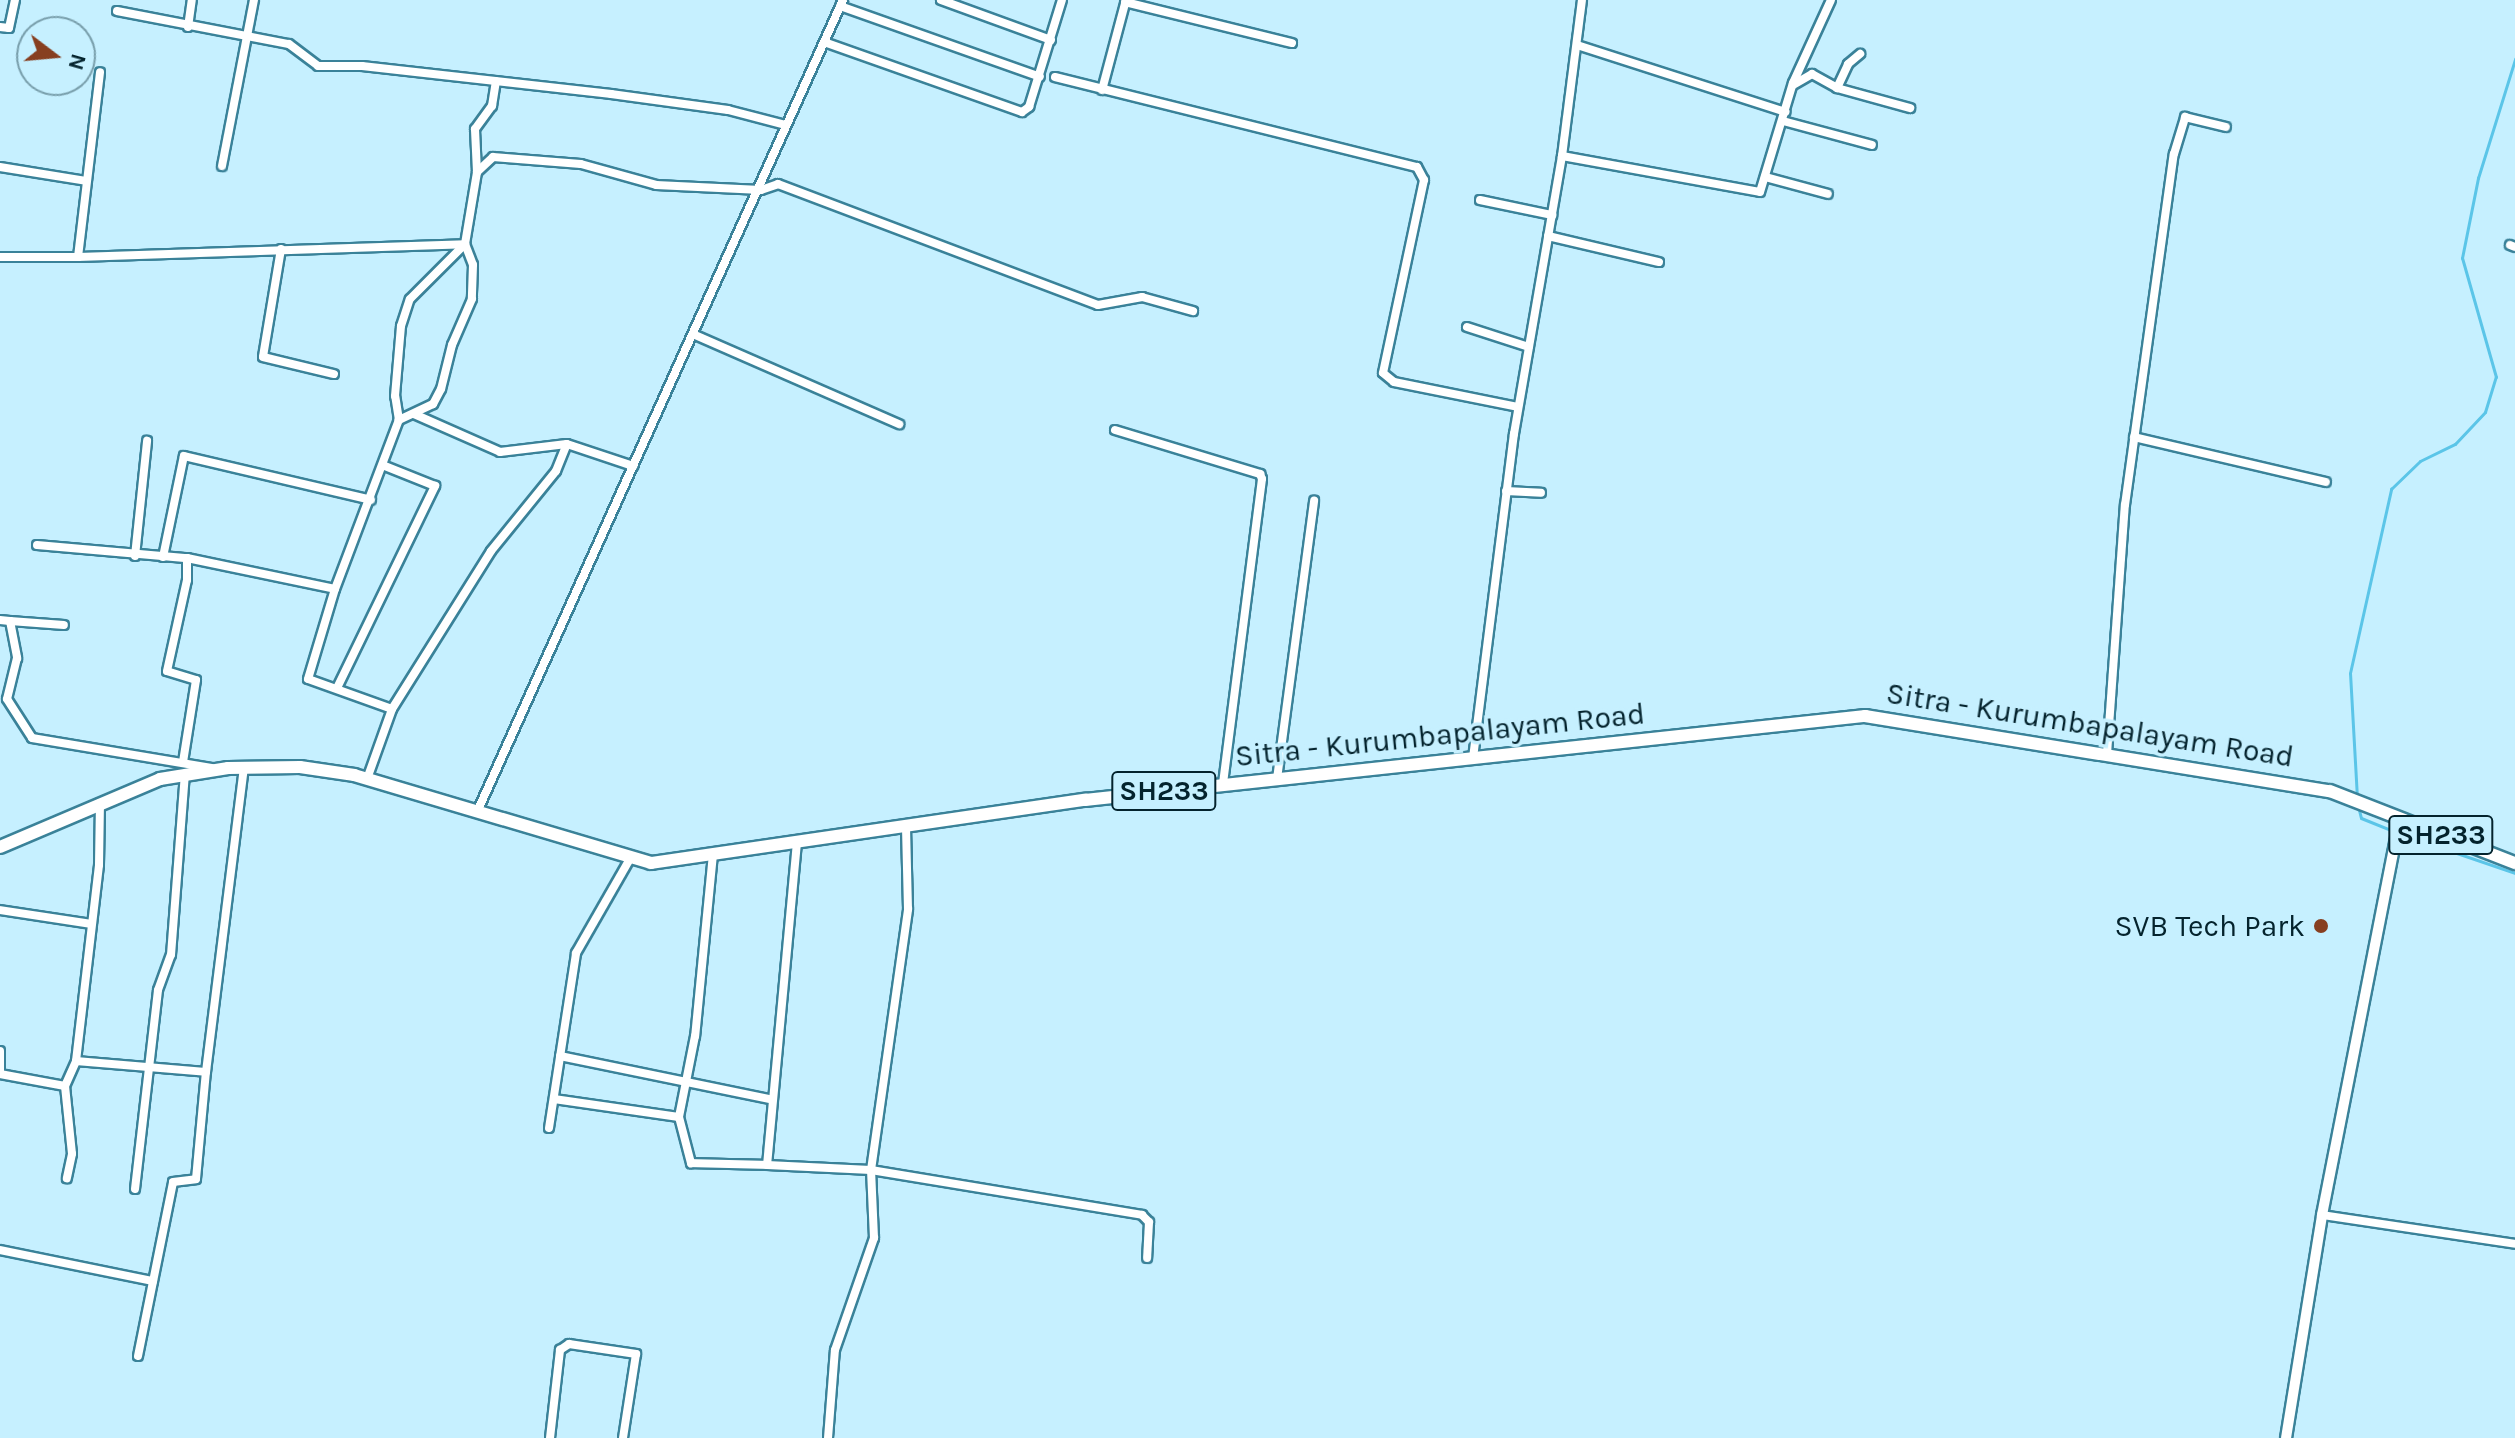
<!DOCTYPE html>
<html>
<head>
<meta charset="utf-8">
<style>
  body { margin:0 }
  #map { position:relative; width:2515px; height:1438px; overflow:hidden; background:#c6f0ff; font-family:Karla,sans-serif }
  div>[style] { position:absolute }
  .stream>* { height:3px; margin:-1.5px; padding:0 1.5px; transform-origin:1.5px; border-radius:1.5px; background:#5bc5e8 }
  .roads { filter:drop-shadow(2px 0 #3a8299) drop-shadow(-2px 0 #3a8299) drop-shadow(0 2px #3a8299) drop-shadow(0 -2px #3a8299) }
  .minor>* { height:8px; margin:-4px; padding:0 4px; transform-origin:4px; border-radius:4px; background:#fff }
  .tertiary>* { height:10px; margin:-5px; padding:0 5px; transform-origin:5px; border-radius:5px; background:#fff }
  .primary>* { height:12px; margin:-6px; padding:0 6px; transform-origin:6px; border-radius:6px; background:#fff }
  .dots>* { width:22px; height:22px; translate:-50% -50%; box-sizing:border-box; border:4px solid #c6f0ff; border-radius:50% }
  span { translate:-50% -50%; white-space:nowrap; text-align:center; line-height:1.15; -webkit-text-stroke:7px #c6f0ff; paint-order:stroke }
  .shield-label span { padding:2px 6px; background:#c6f0ff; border:2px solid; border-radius:6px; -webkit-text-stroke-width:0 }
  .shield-label { font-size:28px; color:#04232d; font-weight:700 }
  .street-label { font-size:30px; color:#04232d }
  .poi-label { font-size:30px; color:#04232d }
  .right { translate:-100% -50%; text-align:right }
  .north { position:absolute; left:16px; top:16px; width:80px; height:80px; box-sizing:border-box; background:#c6f0ff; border:2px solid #789eab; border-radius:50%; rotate:106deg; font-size:22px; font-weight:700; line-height:32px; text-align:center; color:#04232d }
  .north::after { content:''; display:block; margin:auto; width:28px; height:36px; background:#873f20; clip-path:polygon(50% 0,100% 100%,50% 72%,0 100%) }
</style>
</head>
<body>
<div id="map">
  <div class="stream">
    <div style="left:2357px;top:798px;width:125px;rotate:-93.2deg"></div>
    <div style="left:2350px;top:673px;width:189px;rotate:-77.4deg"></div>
    <div style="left:2391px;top:489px;width:40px;rotate:-44deg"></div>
    <div style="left:2420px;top:461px;width:39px;rotate:-26deg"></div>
    <div style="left:2455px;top:444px;width:44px;rotate:-46.8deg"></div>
    <div style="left:2485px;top:412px;width:37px;rotate:-73deg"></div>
    <div style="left:2496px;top:377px;width:124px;rotate:-105.9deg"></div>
    <div style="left:2462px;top:258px;width:82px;rotate:-78.7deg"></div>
    <div style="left:2478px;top:178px;width:125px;rotate:-72.7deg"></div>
    <div style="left:2358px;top:806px;width:12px;rotate:76deg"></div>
    <div style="left:2361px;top:818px;width:35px;rotate:22deg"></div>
    <div style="left:2401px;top:834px;width:120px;rotate:18.9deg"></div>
  </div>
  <div class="roads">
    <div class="minor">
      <div style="left:941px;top:0;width:117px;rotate:20deg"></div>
      <div style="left:1125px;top:2px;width:172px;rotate:13.8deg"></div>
      <div style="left:840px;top:6px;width:212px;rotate:19.5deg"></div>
      <div style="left:117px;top:11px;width:175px;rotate:10.9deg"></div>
      <div style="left:289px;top:44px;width:36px;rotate:37deg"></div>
      <div style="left:318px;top:66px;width:44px"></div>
      <div style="left:362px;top:66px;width:251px;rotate:6.4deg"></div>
      <div style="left:611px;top:94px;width:118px;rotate:7.8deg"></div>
      <div style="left:728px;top:110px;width:60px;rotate:14.5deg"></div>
      <div style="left:0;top:27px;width:9px;rotate:6deg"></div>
      <div style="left:9px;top:28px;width:29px;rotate:-78deg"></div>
      <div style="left:188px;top:27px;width:27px;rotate:-82deg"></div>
      <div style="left:824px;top:42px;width:210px;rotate:19.5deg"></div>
      <div style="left:1022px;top:112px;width:9px;rotate:-36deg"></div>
      <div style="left:1029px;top:107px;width:112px;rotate:-72.9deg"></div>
      <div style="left:1577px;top:45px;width:219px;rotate:17.8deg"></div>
      <div style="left:1055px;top:77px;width:373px;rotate:14deg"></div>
      <div style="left:1417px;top:167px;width:15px;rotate:62deg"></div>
      <div style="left:1424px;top:180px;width:197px;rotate:102deg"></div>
      <div style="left:1383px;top:373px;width:14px;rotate:39deg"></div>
      <div style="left:1394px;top:382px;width:126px;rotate:11.4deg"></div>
      <div style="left:1793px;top:85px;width:22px;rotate:-30deg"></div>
      <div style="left:1812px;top:74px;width:29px;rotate:29deg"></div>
      <div style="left:1837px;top:88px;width:76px;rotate:15.3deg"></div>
      <div style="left:1837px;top:88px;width:26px;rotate:-65deg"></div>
      <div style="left:1848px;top:64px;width:16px;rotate:-40deg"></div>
      <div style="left:1102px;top:90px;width:93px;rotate:-75.1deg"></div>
      <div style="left:1783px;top:121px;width:92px;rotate:15.1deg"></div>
      <div style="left:1562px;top:156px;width:157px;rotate:-82.7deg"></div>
      <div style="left:222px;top:166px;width:169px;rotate:-79.1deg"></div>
      <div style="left:0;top:167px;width:87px;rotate:9.2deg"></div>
      <div style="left:477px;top:172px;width:22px;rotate:-43deg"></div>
      <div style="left:493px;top:157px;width:88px;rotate:4.5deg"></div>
      <div style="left:581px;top:164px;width:78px;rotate:15.6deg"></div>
      <div style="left:656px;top:185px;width:105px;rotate:2.7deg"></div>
      <div style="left:761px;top:190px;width:18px;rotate:-19deg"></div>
      <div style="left:778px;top:184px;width:342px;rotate:20.7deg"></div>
      <div style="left:1098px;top:305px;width:45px;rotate:-10.3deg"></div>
      <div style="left:1142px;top:297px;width:53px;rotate:15.4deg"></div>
      <div style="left:1765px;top:177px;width:65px;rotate:15.1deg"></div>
      <div style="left:1480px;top:200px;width:74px;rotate:11.8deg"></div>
      <div style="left:1548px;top:236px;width:114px;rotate:13.2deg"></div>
      <div style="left:2510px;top:245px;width:5px;rotate:22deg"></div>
      <div style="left:281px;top:249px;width:109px;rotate:99.5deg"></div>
      <div style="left:263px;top:357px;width:73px;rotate:13.5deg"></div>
      <div style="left:0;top:257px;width:78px"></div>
      <div style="left:78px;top:257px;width:186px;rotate:-83.2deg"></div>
      <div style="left:78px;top:257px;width:387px;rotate:-1.9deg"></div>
      <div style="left:465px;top:244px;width:22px;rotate:69deg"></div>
      <div style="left:473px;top:265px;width:34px;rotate:92deg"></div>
      <div style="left:472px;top:299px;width:50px;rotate:113.5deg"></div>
      <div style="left:452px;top:345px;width:45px;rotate:104deg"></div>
      <div style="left:441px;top:389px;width:17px;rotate:118deg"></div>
      <div style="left:433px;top:404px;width:38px;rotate:155deg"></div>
      <div style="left:1467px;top:327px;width:65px;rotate:17.9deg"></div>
      <div style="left:695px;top:335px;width:223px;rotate:23.6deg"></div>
      <div style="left:414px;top:414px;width:94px;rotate:23.8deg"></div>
      <div style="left:500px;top:452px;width:67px;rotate:-6.8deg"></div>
      <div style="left:567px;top:444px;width:70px;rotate:18.4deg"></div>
      <div style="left:1115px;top:430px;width:152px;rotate:16.9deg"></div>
      <div style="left:1260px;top:474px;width:5px;rotate:68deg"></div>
      <div style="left:1262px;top:479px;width:308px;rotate:97.3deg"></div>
      <div style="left:2134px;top:437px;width:197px;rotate:13.2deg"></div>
      <div style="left:1506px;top:491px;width:35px;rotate:3deg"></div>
      <div style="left:37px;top:545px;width:151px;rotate:5deg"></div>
      <div style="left:187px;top:558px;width:151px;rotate:11.8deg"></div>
      <div style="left:135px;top:556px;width:116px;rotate:-84deg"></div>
      <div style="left:163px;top:557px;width:103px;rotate:-78.3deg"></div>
      <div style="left:184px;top:456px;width:192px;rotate:13.2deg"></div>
      <div style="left:0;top:620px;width:10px;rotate:6deg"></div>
      <div style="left:10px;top:621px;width:38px;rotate:79deg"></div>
      <div style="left:17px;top:658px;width:42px;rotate:103.7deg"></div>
      <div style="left:7px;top:699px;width:46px;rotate:57.3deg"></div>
      <div style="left:32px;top:738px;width:182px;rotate:9.5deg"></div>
      <div style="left:10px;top:621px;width:54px;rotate:4.2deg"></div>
      <div style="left:337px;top:688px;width:225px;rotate:-64.1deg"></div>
      <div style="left:435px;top:486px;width:54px;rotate:-158.2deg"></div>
      <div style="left:392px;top:709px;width:186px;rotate:-57.9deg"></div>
      <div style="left:491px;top:551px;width:103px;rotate:-50.9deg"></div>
      <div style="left:556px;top:471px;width:29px;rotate:-68deg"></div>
      <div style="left:2107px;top:754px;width:250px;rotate:-85.9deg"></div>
      <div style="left:2125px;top:505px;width:354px;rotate:-82.1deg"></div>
      <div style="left:2174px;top:154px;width:39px;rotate:-73deg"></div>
      <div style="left:2185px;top:117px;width:42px;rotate:13.7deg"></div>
      <div style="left:1473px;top:758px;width:327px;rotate:-82.8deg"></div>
      <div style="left:1514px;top:434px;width:282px;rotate:-80.2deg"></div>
      <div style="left:1562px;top:156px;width:201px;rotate:10.3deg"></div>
      <div style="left:1760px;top:192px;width:114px;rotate:-73.2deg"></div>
      <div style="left:1793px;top:83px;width:91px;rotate:-65.4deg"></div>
      <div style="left:183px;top:762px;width:83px;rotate:-81deg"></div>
      <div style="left:196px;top:680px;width:30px;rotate:-163deg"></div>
      <div style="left:167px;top:671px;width:93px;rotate:-77.6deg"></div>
      <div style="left:187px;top:580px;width:22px;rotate:-90deg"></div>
      <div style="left:367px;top:779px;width:74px;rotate:-70.3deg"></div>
      <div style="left:392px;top:709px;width:89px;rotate:-160.3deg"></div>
      <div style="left:308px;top:679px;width:94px;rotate:-73.3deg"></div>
      <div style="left:335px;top:589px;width:181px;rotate:-69.3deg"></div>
      <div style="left:399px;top:420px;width:24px;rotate:-99deg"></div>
      <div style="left:395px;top:396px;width:70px;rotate:-85.1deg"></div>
      <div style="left:401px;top:326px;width:28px;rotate:-72deg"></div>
      <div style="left:410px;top:299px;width:78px;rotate:-45deg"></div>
      <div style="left:465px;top:244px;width:73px;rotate:-80.5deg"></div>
      <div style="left:477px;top:172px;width:43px;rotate:-92.7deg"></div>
      <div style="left:475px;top:129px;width:29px;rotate:-54deg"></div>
      <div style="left:492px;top:106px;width:25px;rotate:-81deg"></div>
      <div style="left:1277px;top:779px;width:281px;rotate:-82.4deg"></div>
      <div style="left:477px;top:812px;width:891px;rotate:-65.74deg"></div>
      <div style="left:797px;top:842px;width:324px;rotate:95.3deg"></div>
      <div style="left:767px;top:1165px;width:104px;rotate:2.8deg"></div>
      <div style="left:871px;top:1170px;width:275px;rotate:9.4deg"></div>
      <div style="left:1142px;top:1215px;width:10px;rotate:45deg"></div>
      <div style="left:1149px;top:1222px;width:36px;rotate:93deg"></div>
      <div style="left:713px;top:854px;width:183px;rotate:95.6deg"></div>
      <div style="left:695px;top:1036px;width:83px;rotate:101.2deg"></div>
      <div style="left:679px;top:1117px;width:48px;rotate:75.4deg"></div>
      <div style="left:691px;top:1163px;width:76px;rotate:1.5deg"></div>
      <div style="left:0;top:910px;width:92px;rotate:8.7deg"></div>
      <div style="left:0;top:1051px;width:23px;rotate:90deg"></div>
      <div style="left:0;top:1074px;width:66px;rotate:10.5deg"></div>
      <div style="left:65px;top:1086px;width:27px;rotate:-66deg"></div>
      <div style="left:76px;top:1061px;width:130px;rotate:4.8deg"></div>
      <div style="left:206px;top:1072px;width:306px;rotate:-82.9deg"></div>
      <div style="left:560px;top:1056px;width:213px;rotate:11.6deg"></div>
      <div style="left:76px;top:1061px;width:197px;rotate:-83.3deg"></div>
      <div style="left:99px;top:865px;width:62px;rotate:-89.1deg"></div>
      <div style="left:65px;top:1086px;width:68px;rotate:84.1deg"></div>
      <div style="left:72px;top:1154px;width:25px;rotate:102deg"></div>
      <div style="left:554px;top:1099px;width:126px;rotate:8.2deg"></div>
      <div style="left:549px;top:1128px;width:177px;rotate:-81.2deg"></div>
      <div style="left:576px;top:953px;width:111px;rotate:-60.2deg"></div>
      <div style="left:135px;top:1189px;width:200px;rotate:-83.4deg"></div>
      <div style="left:158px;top:990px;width:37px;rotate:-70deg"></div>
      <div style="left:171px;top:955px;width:181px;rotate:-85.6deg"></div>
      <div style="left:2322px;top:1215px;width:195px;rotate:8.5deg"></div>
      <div style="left:0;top:1250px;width:156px;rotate:11.5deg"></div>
      <div style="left:138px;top:1356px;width:177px;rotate:-78.6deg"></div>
      <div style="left:173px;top:1182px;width:23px;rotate:-7deg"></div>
      <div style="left:196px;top:1179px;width:107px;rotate:-84.7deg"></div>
      <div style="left:550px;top:1438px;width:89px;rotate:-83.5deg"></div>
      <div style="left:560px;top:1350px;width:11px;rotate:-34deg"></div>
      <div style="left:569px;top:1344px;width:68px;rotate:8.5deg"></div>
      <div style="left:636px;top:1354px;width:85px;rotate:98.8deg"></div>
      <div style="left:828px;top:1438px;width:88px;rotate:-85.5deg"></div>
      <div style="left:835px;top:1350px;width:119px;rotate:-70.8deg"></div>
      <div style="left:874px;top:1238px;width:68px;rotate:-92.5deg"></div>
      <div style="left:871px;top:1170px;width:264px;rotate:-81.9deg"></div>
      <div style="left:908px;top:909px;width:83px;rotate:-91.4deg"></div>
    </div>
    <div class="tertiary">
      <div style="left:2286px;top:1438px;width:226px;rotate:-80.8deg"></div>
      <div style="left:2322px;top:1215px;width:404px;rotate:-78.9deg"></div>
    </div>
    <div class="primary">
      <div style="left:0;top:847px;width:174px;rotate:-23deg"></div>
      <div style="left:160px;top:779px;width:69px;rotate:-9.2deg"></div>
      <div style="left:228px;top:768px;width:72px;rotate:-0.8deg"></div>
      <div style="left:300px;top:767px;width:55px;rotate:8.4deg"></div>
      <div style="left:354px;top:775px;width:310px;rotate:16.5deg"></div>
      <div style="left:651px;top:863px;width:439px;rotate:-8.3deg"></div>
      <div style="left:1085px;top:800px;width:785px;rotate:-6.15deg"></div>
      <div style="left:1865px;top:716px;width:471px;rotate:9.2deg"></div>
      <div style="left:2330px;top:791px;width:199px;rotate:21.3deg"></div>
    </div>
  </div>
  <div class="dots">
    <div style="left:2321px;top:926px;background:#873f20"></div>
  </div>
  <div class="shield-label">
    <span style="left:1164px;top:791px">SH233</span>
    <span style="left:2441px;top:835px">SH233</span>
  </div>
  <div class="street-label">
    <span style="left:2090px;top:725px;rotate:9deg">Sitra - Kurumbapalayam Road</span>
    <span style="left:1440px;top:735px;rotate:-6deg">Sitra - Kurumbapalayam Road</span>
  </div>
  <div class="poi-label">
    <span class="right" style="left:2305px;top:926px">SVB Tech Park</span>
  </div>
  <div class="north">N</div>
</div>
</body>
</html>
